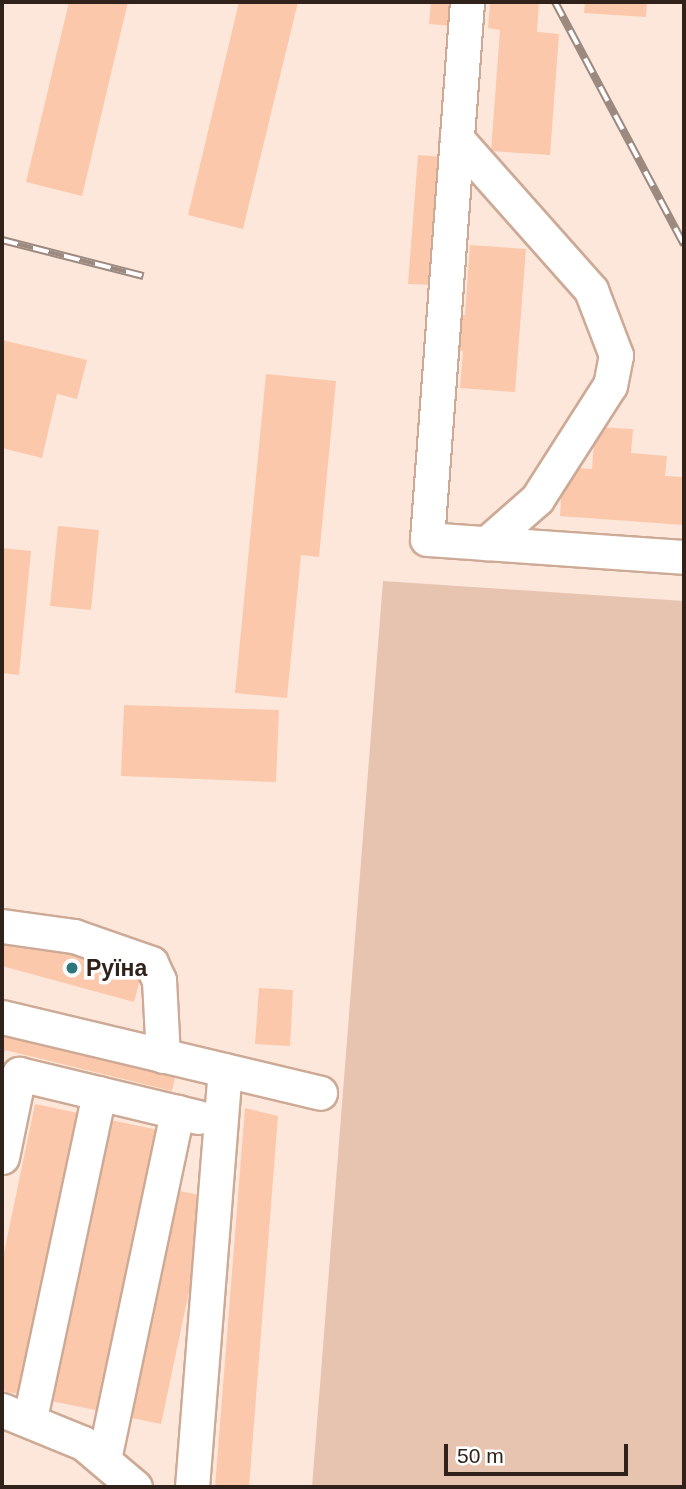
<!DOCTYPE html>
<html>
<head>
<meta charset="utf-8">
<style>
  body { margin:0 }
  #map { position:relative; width:686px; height:1489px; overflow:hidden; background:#fde7da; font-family:Helvetica,sans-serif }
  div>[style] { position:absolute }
  .green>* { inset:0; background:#e7c4b0 }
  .building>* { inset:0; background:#fcc8ab }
  .roads { filter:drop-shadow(2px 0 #cdaa96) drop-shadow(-2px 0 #cdaa96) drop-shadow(0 2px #cdaa96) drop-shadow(0 -2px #cdaa96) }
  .minor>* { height:33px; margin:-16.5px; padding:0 16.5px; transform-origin:16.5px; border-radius:16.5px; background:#fff }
  .rail>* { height:8px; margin-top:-4px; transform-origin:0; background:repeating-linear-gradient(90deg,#fff 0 16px,#9c8a80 0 32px); box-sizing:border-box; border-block:2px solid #9c8a80 }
  .dots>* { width:19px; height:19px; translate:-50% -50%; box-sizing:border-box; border:4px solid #fff; border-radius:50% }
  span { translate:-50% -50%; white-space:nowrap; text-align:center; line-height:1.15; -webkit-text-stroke:7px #fff; paint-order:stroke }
  .poi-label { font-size:23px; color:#30221b; font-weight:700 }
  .left { translate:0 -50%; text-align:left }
  .frame { position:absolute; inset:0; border:4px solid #30221b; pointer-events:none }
  .scale { position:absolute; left:444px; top:1444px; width:184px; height:32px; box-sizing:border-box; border:4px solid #30221b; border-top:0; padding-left:9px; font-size:21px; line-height:24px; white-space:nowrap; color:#30221b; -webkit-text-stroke:5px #fff; paint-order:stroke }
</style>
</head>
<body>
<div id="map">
  <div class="green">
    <div style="clip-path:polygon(383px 581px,684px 601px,684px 1487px,312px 1487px)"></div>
  </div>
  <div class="building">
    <div style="clip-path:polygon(69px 2px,128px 2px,82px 196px,26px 182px)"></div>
    <div style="clip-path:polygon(239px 2px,298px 2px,243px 229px,188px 215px)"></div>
    <div style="clip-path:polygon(431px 2px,454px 2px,453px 26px,429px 24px)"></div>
    <div style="clip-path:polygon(490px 2px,539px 2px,537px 32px,559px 34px,550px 155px,491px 151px,500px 30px,488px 28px)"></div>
    <div style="clip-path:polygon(585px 2px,647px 2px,646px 17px,584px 13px)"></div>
    <div style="clip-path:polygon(418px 155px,444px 157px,435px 285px,408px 284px)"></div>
    <div style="clip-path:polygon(470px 245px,526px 249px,515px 392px,460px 388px,463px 351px,444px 350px,447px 314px,465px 315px)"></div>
    <div style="clip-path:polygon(2px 340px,87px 360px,77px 399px,57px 394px,42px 458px,2px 448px)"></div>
    <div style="clip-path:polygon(266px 374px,336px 381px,319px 557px,301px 555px,287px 698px,235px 693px)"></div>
    <div style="clip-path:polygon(595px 427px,633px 429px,631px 453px,667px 456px,665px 476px,684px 477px,684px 525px,560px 516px,563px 467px,592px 469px)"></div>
    <div style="clip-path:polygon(58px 526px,99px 530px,91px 610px,50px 606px)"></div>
    <div style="clip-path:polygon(2px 548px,31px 551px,19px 675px,2px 673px)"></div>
    <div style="clip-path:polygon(124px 705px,279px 710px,276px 782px,121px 776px)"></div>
    <div style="clip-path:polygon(4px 931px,143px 969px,134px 1002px,2px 966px)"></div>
    <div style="clip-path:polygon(259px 988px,293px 990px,290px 1046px,255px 1044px)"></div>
    <div style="clip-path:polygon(2px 1022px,178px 1064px,172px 1091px,5px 1050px,2px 1061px)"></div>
    <div style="clip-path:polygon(35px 1104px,83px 1114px,24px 1395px,2px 1391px,2px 1262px)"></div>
    <div style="clip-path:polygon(245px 1108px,278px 1116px,249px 1487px,215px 1487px)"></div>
    <div style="clip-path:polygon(110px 1120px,164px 1131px,105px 1412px,51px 1401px)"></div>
    <div style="clip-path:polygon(180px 1191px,209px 1197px,161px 1424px,132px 1418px)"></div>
  </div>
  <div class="roads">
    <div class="minor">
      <div style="left:467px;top:2px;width:538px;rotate:94.26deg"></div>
      <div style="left:427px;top:539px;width:258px;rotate:4deg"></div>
      <div style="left:457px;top:139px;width:202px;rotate:48.4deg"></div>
      <div style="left:591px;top:290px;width:70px;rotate:69deg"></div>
      <div style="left:616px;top:355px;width:31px;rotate:101deg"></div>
      <div style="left:610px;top:385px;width:135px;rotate:122.6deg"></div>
      <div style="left:537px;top:499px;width:67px;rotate:138.7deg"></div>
      <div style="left:2px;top:926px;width:73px;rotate:7.9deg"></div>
      <div style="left:74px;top:936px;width:82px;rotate:19.3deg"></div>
      <div style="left:151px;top:963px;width:19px;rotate:65deg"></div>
      <div style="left:159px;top:980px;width:76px;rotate:87deg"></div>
      <div style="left:2px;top:1017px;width:327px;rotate:13.4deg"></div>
      <div style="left:2px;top:1157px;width:85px;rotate:-78.4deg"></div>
      <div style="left:19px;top:1074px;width:184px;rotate:13.5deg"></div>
      <div style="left:2px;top:1410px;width:87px;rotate:22.2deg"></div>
      <div style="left:83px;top:1443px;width:68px;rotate:40.2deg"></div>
      <div style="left:30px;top:1418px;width:332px;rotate:-78deg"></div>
      <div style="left:104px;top:1459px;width:355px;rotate:-78.1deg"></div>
      <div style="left:192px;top:1487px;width:418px;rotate:-85.5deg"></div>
    </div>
  </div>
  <div class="rail">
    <div style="left:555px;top:2px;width:275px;rotate:62deg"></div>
    <div style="left:2px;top:240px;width:146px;rotate:14.3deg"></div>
  </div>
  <div class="dots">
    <div style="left:72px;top:968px;background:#2d767b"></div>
  </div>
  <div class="poi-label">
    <span class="left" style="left:86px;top:968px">Руїна</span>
  </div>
  <div class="frame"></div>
  <div class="scale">50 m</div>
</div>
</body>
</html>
